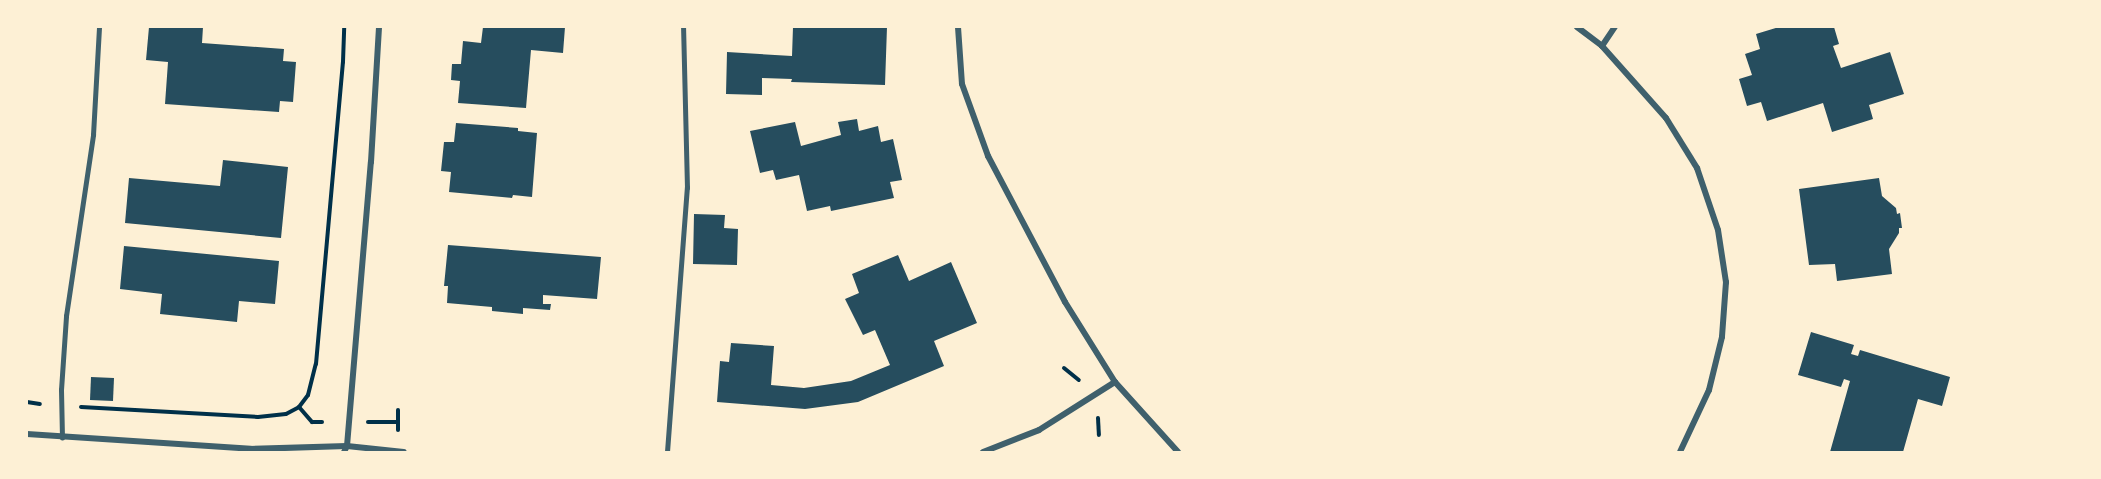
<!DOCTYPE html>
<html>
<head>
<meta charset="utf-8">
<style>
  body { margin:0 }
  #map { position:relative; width:2101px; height:479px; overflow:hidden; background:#fdf0d5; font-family:"Times New Roman",serif }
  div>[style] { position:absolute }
  .building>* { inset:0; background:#264d5e }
  .path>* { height:4px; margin:-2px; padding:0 2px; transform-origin:2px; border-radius:2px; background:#003049 }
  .service>* { height:4.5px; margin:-2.25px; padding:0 2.25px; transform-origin:2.25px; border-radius:2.25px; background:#3f606c }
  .minor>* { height:6px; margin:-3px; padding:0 3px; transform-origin:3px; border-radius:3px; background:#3f606c }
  span { translate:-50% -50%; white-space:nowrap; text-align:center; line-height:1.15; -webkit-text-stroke:6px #fdf0d5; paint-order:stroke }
  .frame { position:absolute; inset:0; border:28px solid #fdf0d5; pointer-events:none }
</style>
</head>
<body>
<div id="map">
  <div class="building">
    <div style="clip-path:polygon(149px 27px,203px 27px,202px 43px,284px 49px,283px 61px,296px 62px,293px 102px,280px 101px,279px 112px,165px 104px,168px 62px,146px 60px)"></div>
    <div style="clip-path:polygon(483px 27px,565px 27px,563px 53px,531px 50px,526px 108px,458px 103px,460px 81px,451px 80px,452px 64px,461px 64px,463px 41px,481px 43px)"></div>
    <div style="clip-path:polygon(793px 27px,887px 27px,885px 85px,791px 82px,792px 79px,762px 78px,762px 95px,726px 94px,727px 52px,792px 56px)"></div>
    <div style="clip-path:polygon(1779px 27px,1834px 27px,1839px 44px,1833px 46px,1841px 68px,1890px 52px,1904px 94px,1869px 105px,1873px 119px,1832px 132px,1823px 103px,1767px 121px,1761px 102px,1747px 106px,1739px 79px,1752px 75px,1745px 54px,1760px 49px,1756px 34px)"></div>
    <div style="clip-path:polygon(857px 119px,859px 131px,878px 126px,881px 142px,893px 139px,902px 180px,890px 182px,894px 198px,831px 211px,830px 206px,807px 211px,799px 175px,776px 180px,773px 170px,760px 173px,750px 131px,795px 122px,801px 146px,841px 135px,838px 122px)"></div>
    <div style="clip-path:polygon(456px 123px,518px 128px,518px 131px,537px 133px,532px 197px,513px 195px,512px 198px,449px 192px,451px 172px,441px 171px,444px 142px,454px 142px)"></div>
    <div style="clip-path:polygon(223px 160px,288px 167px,281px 238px,125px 223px,129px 178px,220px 186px)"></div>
    <div style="clip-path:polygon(1879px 178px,1882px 196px,1896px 208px,1897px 214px,1900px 213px,1902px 228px,1899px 228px,1899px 233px,1889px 249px,1892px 274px,1837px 281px,1835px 264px,1809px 265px,1799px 189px)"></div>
    <div style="clip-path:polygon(694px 214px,725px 215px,724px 228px,738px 229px,737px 265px,693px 264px)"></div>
    <div style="clip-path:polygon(448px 245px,601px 257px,597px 299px,543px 295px,543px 304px,551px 304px,550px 310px,523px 308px,523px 314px,492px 311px,492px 307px,447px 303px,448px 286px,444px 286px)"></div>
    <div style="clip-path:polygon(124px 246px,279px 261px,275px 304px,239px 301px,237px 322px,160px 314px,162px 294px,120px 289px)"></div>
    <div style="clip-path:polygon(898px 255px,909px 281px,951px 262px,977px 323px,934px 341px,944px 366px,858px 402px,805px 409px,717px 402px,720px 361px,729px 362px,731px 343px,774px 346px,771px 385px,804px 388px,851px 381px,890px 365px,875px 330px,863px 335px,845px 299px,859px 293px,852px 274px)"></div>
    <div style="clip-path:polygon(1811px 332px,1854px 345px,1851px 354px,1858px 356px,1860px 350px,1950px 377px,1942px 406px,1918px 399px,1903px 452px,1830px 452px,1850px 381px,1844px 379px,1841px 387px,1798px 375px)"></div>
    <div style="clip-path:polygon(91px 377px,114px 378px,113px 401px,90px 400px)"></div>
  </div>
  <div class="path">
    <div style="left:1064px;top:368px;width:19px;rotate:39deg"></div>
    <div style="left:27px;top:402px;width:13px;rotate:9deg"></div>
    <div style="left:81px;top:407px;width:177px;rotate:3.2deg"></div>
    <div style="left:258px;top:417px;width:28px;rotate:-6deg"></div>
    <div style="left:286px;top:414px;width:15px;rotate:-28deg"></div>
    <div style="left:299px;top:407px;width:20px;rotate:49deg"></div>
    <div style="left:312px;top:422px;width:10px"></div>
    <div style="left:299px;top:407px;width:15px;rotate:-53deg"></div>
    <div style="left:308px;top:395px;width:32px;rotate:-76deg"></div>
    <div style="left:316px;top:364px;width:303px;rotate:-84.9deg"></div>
    <div style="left:343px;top:62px;width:35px;rotate:-88deg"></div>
    <div style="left:1098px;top:418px;width:17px;rotate:87deg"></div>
    <div style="left:368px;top:422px;width:30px"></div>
    <div style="left:398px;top:430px;width:20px;rotate:-90deg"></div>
  </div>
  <div class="service">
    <div style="left:62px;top:438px;width:48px;rotate:-91.2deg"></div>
    <div style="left:61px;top:390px;width:74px;rotate:-86.1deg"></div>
    <div style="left:66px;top:316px;width:183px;rotate:-81.5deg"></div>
    <div style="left:93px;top:135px;width:108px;rotate:-86.8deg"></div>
    <div style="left:667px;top:452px;width:265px;rotate:-85.7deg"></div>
    <div style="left:687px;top:188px;width:161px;rotate:-91.4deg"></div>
  </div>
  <div class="minor">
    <div style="left:958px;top:27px;width:57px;rotate:86deg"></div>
    <div style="left:962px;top:84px;width:77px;rotate:70.1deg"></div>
    <div style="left:988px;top:156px;width:165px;rotate:62.2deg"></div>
    <div style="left:1065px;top:302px;width:94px;rotate:58deg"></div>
    <div style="left:1115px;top:382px;width:94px;rotate:48deg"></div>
    <div style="left:1577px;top:27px;width:31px;rotate:37deg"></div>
    <div style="left:1602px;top:46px;width:96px;rotate:48.4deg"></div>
    <div style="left:1666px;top:118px;width:59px;rotate:58.2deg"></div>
    <div style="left:1697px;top:168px;width:65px;rotate:71.3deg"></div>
    <div style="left:1718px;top:230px;width:53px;rotate:81.3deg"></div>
    <div style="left:1726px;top:282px;width:55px;rotate:94.2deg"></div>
    <div style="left:1722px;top:337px;width:55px;rotate:103.8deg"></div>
    <div style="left:1709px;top:390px;width:68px;rotate:115.1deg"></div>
    <div style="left:1602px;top:46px;width:23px;rotate:-56deg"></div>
    <div style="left:27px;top:434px;width:224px;rotate:3.8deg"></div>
    <div style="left:250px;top:449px;width:97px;rotate:-1.8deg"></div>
    <div style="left:347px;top:446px;width:57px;rotate:6deg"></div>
    <div style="left:344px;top:452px;width:7px;rotate:-63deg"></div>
    <div style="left:347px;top:446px;width:285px;rotate:-85.2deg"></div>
    <div style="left:371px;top:162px;width:135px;rotate:-86.6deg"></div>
    <div style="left:983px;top:452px;width:60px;rotate:-21.4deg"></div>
    <div style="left:1039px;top:430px;width:90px;rotate:-32.3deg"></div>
  </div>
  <div class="frame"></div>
</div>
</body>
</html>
